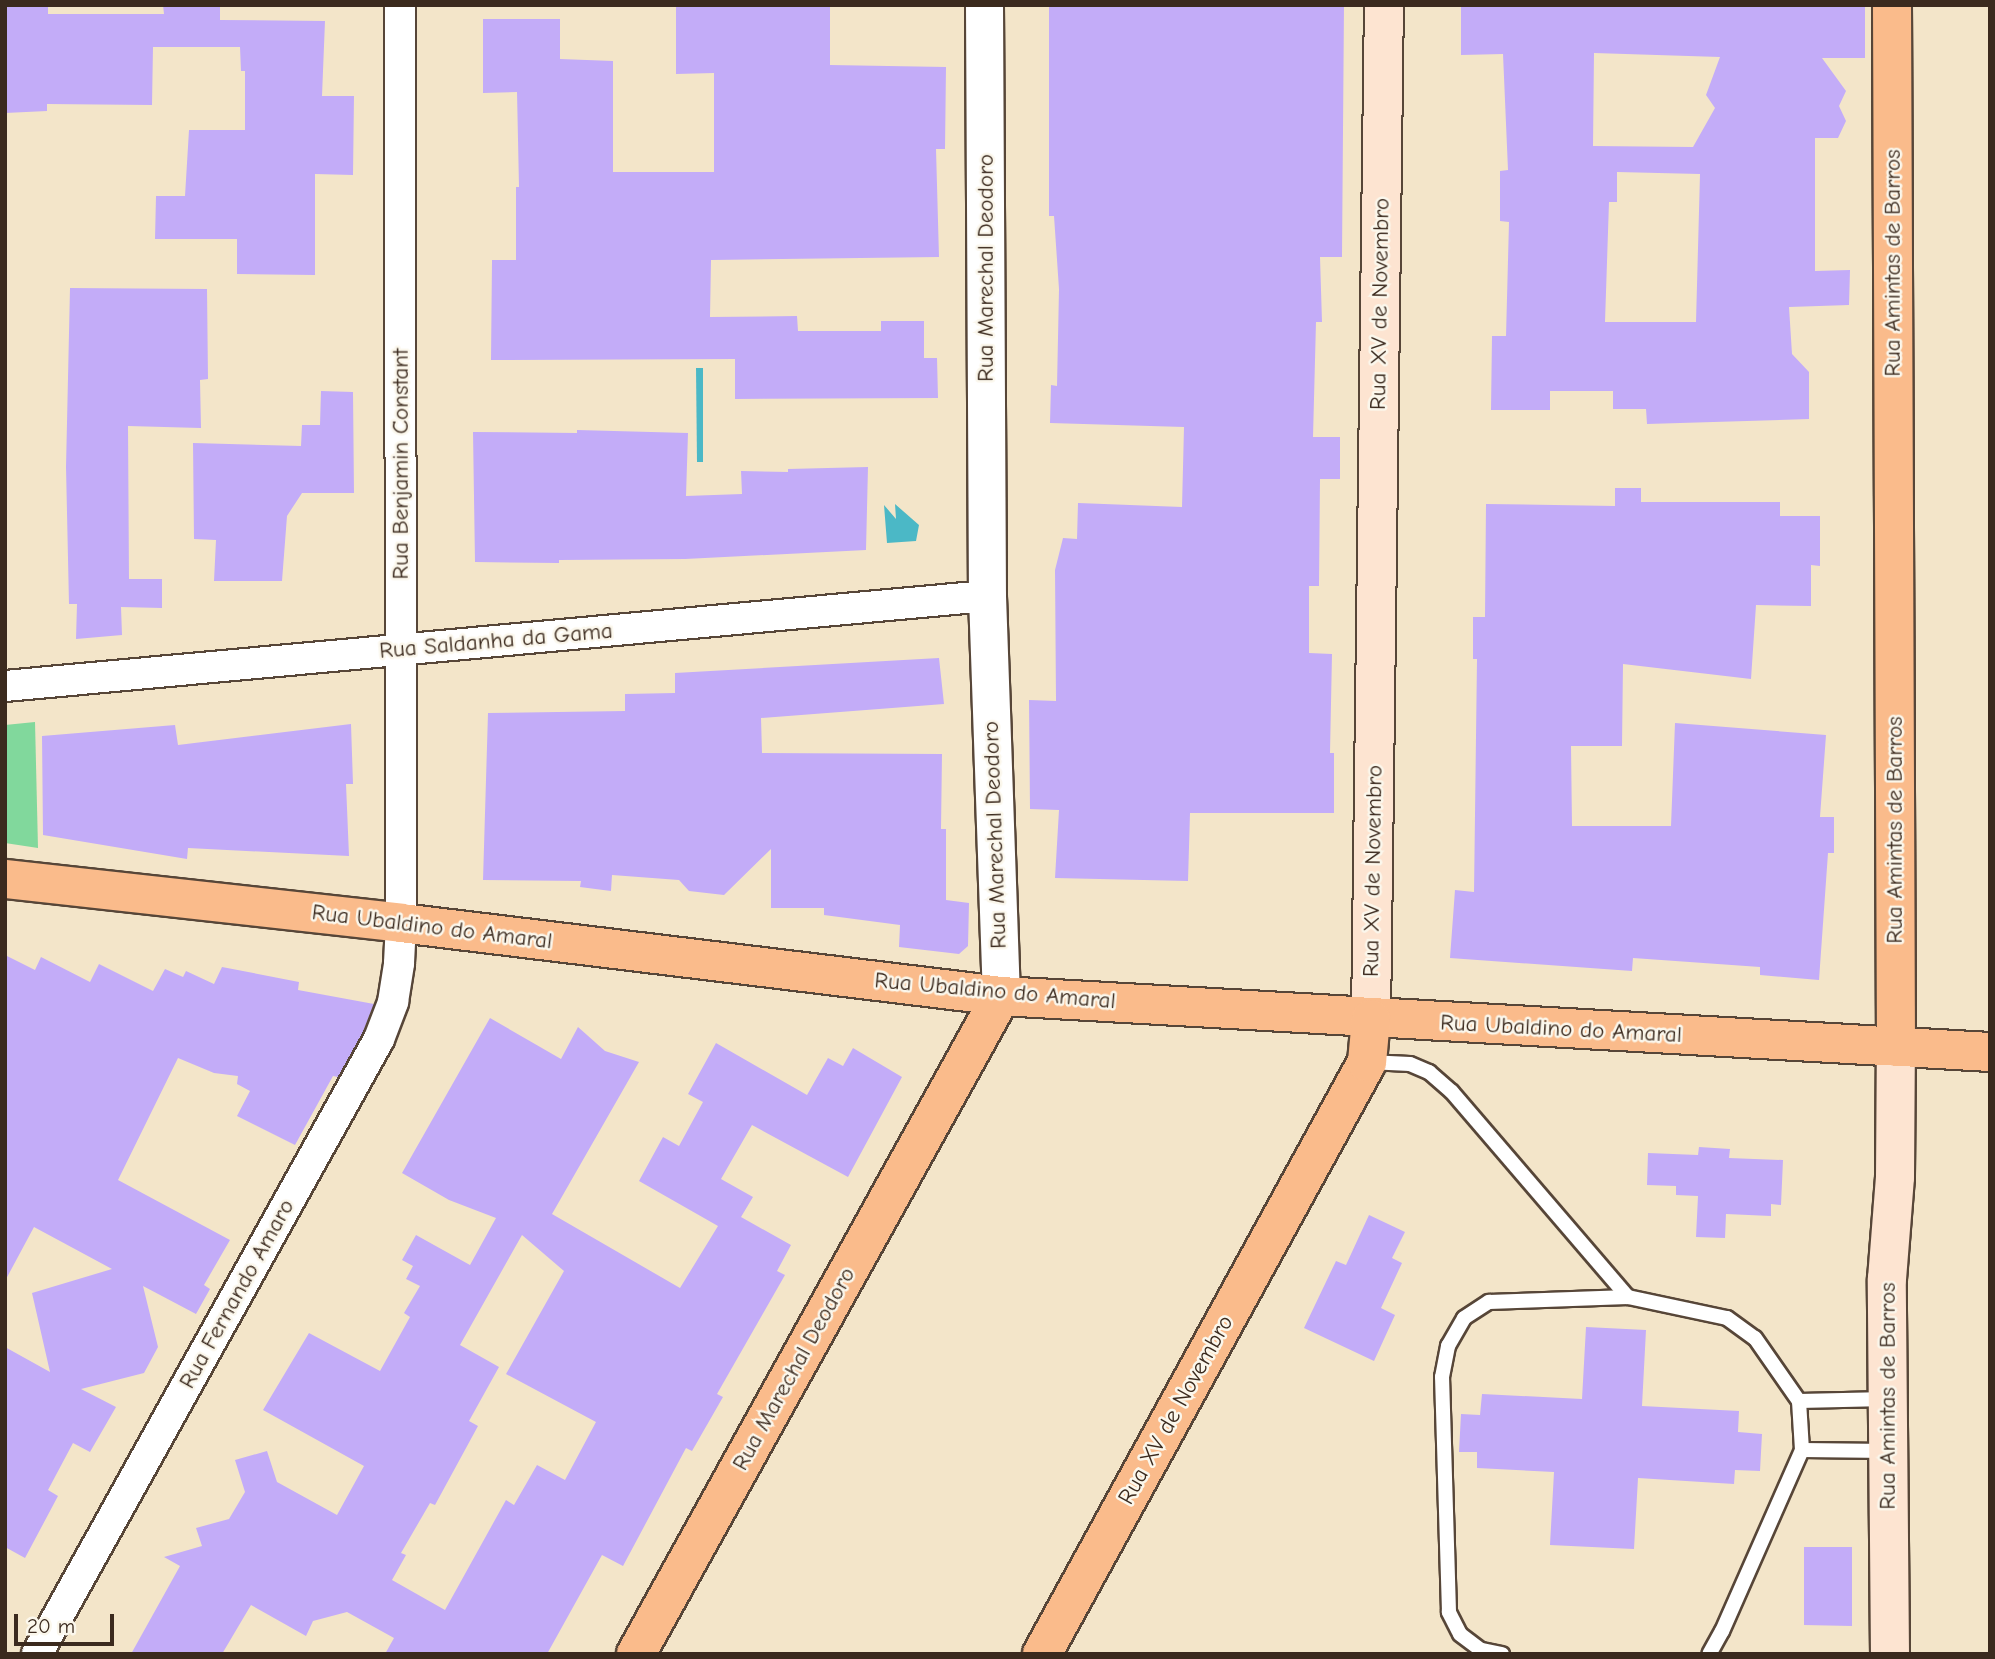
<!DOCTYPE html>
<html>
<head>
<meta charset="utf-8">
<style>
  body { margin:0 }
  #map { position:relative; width:1995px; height:1659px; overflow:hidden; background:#f3e5c9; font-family:"Comic Neue",sans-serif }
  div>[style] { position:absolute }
  .green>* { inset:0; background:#81d89c }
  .water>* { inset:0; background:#4bb8c6 }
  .building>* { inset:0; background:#c3acf8 }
  .roads { filter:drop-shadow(2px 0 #574638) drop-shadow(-2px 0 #574638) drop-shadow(0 2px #574638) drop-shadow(0 -2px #574638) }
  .service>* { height:14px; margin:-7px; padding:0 7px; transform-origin:7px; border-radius:7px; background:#fff }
  .minor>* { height:30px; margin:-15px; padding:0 15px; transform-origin:15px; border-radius:15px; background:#fff }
  .tertiary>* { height:37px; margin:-18.5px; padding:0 18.5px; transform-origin:18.5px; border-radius:18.5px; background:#fff }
  .secondary>* { height:38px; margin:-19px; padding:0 19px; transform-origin:19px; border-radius:19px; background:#fde4d1 }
  .primary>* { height:38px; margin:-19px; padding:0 19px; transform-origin:19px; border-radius:19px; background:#fabb8b }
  span { translate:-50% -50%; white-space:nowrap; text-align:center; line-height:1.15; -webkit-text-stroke:5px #fbf7ec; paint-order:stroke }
  .street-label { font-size:23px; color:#3b2a1e }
  .frame { position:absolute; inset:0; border:7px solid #3b2a1e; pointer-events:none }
  .scale { position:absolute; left:14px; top:1614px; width:100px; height:32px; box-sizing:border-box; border:4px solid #3b2a1e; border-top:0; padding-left:9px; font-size:21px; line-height:24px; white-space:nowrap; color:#3b2a1e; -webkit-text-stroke:5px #fbf7ec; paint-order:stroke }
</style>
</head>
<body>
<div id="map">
  <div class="green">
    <div style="clip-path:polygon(35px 722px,38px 848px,5px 843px,5px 725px)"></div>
  </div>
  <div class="water">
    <div style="clip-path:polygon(696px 368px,703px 368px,703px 462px,697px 462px)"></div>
    <div style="clip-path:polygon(895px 504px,919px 525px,916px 541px,887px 543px,884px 505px,896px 519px)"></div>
  </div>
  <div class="building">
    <div style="clip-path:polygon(5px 5px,48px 5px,48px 14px,164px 14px,163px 5px,220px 5px,220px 20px,325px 21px,322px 96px,354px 96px,353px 175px,315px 174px,315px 275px,237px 274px,237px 239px,155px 239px,156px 196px,185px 196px,189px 130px,245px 130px,245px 71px,241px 71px,240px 47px,153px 47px,152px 105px,47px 104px,47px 111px,5px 113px)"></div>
    <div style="clip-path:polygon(676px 5px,830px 5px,830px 65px,946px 67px,945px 149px,936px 149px,939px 257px,711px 260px,710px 317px,797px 316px,798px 331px,881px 331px,881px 321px,924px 321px,924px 358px,937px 358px,938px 398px,735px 399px,735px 359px,491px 360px,492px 260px,516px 260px,516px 187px,519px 187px,517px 92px,483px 93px,483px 19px,560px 19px,560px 59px,613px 61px,613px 172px,714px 172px,714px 73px,676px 74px)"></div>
    <div style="clip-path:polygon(1049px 5px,1344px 5px,1342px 257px,1320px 257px,1322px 322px,1316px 322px,1313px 437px,1340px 437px,1340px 479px,1320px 479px,1319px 586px,1309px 586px,1309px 653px,1332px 654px,1330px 753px,1334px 753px,1334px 813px,1190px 813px,1188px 881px,1055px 878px,1059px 810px,1030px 809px,1029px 700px,1056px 701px,1055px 570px,1063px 538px,1077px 539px,1078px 503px,1182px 507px,1184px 427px,1050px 423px,1051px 385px,1057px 386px,1059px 289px,1054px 216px,1049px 216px)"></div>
    <div style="clip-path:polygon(evenodd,1461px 5px,1865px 5px,1865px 58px,1822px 58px,1846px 91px,1839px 106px,1846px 121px,1838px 138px,1815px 138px,1815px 271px,1850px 270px,1849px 305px,1789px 307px,1792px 354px,1809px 372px,1809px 419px,1647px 424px,1646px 409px,1613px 409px,1613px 391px,1550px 391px,1550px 410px,1491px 410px,1492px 336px,1506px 336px,1509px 222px,1500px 221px,1500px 171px,1508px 170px,1503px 54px,1461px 55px,1461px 5px,1594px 53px,1720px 57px,1706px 95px,1715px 108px,1693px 147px,1593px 146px,1594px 53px,1461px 5px,1617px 172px,1700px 174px,1696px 322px,1605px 322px,1609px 202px,1617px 202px,1617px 172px)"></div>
    <div style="clip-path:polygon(70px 288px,207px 289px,208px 379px,200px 380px,201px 428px,128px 426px,129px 579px,162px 579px,162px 608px,121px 607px,122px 635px,76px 639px,77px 604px,69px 604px,66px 467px)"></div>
    <div style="clip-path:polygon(321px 391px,353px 392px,354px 493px,302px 493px,287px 516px,282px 581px,214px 581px,216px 540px,194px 539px,193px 443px,301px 446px,302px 425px,320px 425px)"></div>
    <div style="clip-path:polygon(577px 430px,688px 433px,686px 496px,742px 494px,741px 471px,788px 472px,788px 469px,868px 467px,866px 550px,685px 559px,559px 560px,559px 563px,475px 562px,473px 432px,577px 433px)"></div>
    <div style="clip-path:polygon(1615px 488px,1641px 488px,1641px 502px,1780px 502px,1780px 516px,1820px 516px,1820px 566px,1811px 565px,1811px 606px,1756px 605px,1751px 679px,1623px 664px,1622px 746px,1571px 746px,1572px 826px,1671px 826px,1675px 723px,1826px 735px,1820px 817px,1834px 817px,1834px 853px,1828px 853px,1819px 980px,1760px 975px,1760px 967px,1633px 958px,1632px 971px,1450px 958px,1455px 890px,1474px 892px,1477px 659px,1473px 659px,1473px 617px,1485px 617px,1486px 504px,1615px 506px)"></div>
    <div style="clip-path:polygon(939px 658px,944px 704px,761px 718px,762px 753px,942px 754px,941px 829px,946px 829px,946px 900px,969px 903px,968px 946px,959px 954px,899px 947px,900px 925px,824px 915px,824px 908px,771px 908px,771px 849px,724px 895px,689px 891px,679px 880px,612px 875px,611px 891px,580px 887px,581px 881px,483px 880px,488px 713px,625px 711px,625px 694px,675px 693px,675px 673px)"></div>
    <div style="clip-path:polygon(351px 724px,353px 784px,346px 784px,349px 856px,188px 848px,187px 859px,43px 835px,42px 736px,175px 725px,178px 745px)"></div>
    <div style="clip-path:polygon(5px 955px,35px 970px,41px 957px,90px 982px,99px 964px,153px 991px,165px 969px,183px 977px,186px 971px,214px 984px,222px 967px,299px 982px,298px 990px,374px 1004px,363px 1032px,338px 1077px,333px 1076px,295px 1145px,237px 1116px,250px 1091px,237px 1084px,238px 1076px,214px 1073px,178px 1058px,118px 1180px,230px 1240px,204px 1285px,210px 1289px,196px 1314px,143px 1286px,158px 1347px,144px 1373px,81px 1389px,116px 1407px,90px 1452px,73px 1443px,48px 1490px,58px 1496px,25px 1558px,5px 1547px,5px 1347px,50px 1372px,32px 1293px,112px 1269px,34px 1227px,5px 1281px)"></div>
    <div style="clip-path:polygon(evenodd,490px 1018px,561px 1059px,578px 1027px,605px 1051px,639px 1062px,552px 1214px,680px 1288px,718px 1226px,639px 1181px,663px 1137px,679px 1146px,703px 1102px,688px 1094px,716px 1043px,807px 1095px,828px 1058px,843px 1066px,853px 1048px,902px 1077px,848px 1177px,752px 1125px,721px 1179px,753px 1197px,741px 1217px,791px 1245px,777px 1271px,785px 1275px,717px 1394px,723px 1397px,692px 1451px,686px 1448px,623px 1566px,602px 1555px,547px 1654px,385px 1654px,394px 1638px,347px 1612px,313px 1621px,306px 1636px,251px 1605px,222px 1654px,131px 1654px,180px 1566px,164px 1557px,202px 1546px,196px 1528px,229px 1519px,245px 1492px,235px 1460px,267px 1451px,277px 1482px,337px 1515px,364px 1466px,263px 1410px,309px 1333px,380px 1371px,410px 1317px,404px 1313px,420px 1286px,406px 1279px,413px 1266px,402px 1260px,416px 1235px,470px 1265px,496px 1218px,449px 1200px,402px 1173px,490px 1018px,522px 1235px,564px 1271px,506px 1374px,596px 1422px,565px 1480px,537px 1465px,514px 1505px,506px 1500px,445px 1610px,392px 1580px,406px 1555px,401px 1553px,430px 1503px,435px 1505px,478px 1426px,469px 1421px,499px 1367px,460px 1345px,522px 1235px)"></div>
    <div style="clip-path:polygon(1699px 1147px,1730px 1149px,1729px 1158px,1783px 1160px,1781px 1205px,1771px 1204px,1771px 1216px,1726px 1214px,1725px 1238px,1696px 1237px,1698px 1196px,1676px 1195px,1676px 1186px,1647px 1185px,1648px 1153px,1698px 1155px)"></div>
    <div style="clip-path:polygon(1369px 1215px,1405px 1232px,1392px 1258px,1402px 1263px,1381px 1308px,1395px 1315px,1374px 1361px,1304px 1328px,1336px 1261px,1346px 1265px)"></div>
    <div style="clip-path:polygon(1586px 1327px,1646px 1330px,1642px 1406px,1739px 1411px,1738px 1432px,1762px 1434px,1760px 1471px,1735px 1470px,1734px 1484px,1638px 1478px,1634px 1549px,1550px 1545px,1554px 1472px,1477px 1468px,1477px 1452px,1459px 1452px,1461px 1414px,1480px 1415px,1482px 1394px,1582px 1399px)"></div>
    <div style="clip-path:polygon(1804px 1547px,1852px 1547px,1852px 1626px,1804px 1625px)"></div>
  </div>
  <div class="roads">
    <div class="service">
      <div style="left:1368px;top:1062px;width:42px;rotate:2.7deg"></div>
      <div style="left:1410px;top:1064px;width:21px;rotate:23deg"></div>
      <div style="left:1429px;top:1072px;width:30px;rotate:41deg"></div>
      <div style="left:1452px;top:1092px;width:270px;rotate:49.4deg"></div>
      <div style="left:1628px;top:1297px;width:101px;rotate:12deg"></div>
      <div style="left:1727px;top:1318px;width:34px;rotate:36deg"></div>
      <div style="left:1755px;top:1338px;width:77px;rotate:55.1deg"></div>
      <div style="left:1799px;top:1401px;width:49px;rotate:86.5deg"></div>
      <div style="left:1802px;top:1450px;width:198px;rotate:113.8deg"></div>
      <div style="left:1722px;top:1631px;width:26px;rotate:119deg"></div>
      <div style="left:1799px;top:1401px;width:88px;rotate:-1.3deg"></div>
      <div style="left:1802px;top:1450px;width:86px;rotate:0.7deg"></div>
      <div style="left:1502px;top:1654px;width:21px;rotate:-169deg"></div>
      <div style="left:1481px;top:1650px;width:26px;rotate:-143deg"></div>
      <div style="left:1460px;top:1634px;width:25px;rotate:-117deg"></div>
      <div style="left:1449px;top:1612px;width:235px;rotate:-91.7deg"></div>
      <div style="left:1442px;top:1377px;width:32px;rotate:-79deg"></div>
      <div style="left:1448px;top:1346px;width:32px;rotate:-60deg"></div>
      <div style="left:1464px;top:1318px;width:30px;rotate:-33deg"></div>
      <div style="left:1489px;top:1302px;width:139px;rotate:-2.1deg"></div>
    </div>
    <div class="minor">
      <div style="left:5px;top:686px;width:986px;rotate:-5.24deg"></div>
      <div style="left:37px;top:1654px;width:704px;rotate:-60.92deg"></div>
      <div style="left:379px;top:1039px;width:40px;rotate:-69deg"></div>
      <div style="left:393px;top:1002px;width:39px;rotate:-81deg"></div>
      <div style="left:399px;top:963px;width:40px;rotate:-87.1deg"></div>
      <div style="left:401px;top:923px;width:918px;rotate:-90.06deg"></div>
    </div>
    <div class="tertiary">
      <div style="left:984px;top:5px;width:591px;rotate:89.71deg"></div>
      <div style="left:987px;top:596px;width:400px;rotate:88deg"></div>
    </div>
    <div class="secondary">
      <div style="left:1371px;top:1019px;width:1014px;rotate:-89.27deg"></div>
      <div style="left:1890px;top:1654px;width:375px;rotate:-90.5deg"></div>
      <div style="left:1887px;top:1279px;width:102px;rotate:-85.5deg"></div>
      <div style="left:1895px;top:1177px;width:130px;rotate:-89.6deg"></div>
    </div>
    <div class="primary">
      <div style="left:1892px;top:5px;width:1042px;rotate:89.78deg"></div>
      <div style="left:5px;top:879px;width:398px;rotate:6.3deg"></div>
      <div style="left:401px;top:923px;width:604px;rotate:6.94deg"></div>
      <div style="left:1001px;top:996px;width:991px;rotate:3.24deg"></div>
      <div style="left:636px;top:1654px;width:752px;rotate:-60.98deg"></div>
      <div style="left:1042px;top:1654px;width:675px;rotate:-61.23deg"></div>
      <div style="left:1367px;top:1062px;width:43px;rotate:-84.7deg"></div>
    </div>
  </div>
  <div class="street-label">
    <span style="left:1893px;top:263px;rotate:-90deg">Rua Amintas de Barros</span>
    <span style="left:986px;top:268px;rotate:-90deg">Rua Marechal Deodoro</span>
    <span style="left:1380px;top:304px;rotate:-89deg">Rua XV de Novembro</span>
    <span style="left:401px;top:464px;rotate:-90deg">Rua Benjamin Constant</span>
    <span style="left:496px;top:641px;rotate:-5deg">Rua Saldanha da Gama</span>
    <span style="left:1895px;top:830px;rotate:-90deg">Rua Amintas de Barros</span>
    <span style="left:995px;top:835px;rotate:-92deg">Rua Marechal Deodoro</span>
    <span style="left:1373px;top:871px;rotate:-89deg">Rua XV de Novembro</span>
    <span style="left:432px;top:927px;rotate:7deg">Rua Ubaldino do Amaral</span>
    <span style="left:995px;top:991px;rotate:5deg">Rua Ubaldino do Amaral</span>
    <span style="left:1561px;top:1029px;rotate:3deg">Rua Ubaldino do Amaral</span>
    <span style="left:237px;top:1294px;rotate:-61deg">Rua Fernando Amaro</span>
    <span style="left:794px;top:1369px;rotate:-61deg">Rua Marechal Deodoro</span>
    <span style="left:1888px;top:1396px;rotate:-90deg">Rua Amintas de Barros</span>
    <span style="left:1176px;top:1410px;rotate:-61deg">Rua XV de Novembro</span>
  </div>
  <div class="frame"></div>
  <div class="scale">20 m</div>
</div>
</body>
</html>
